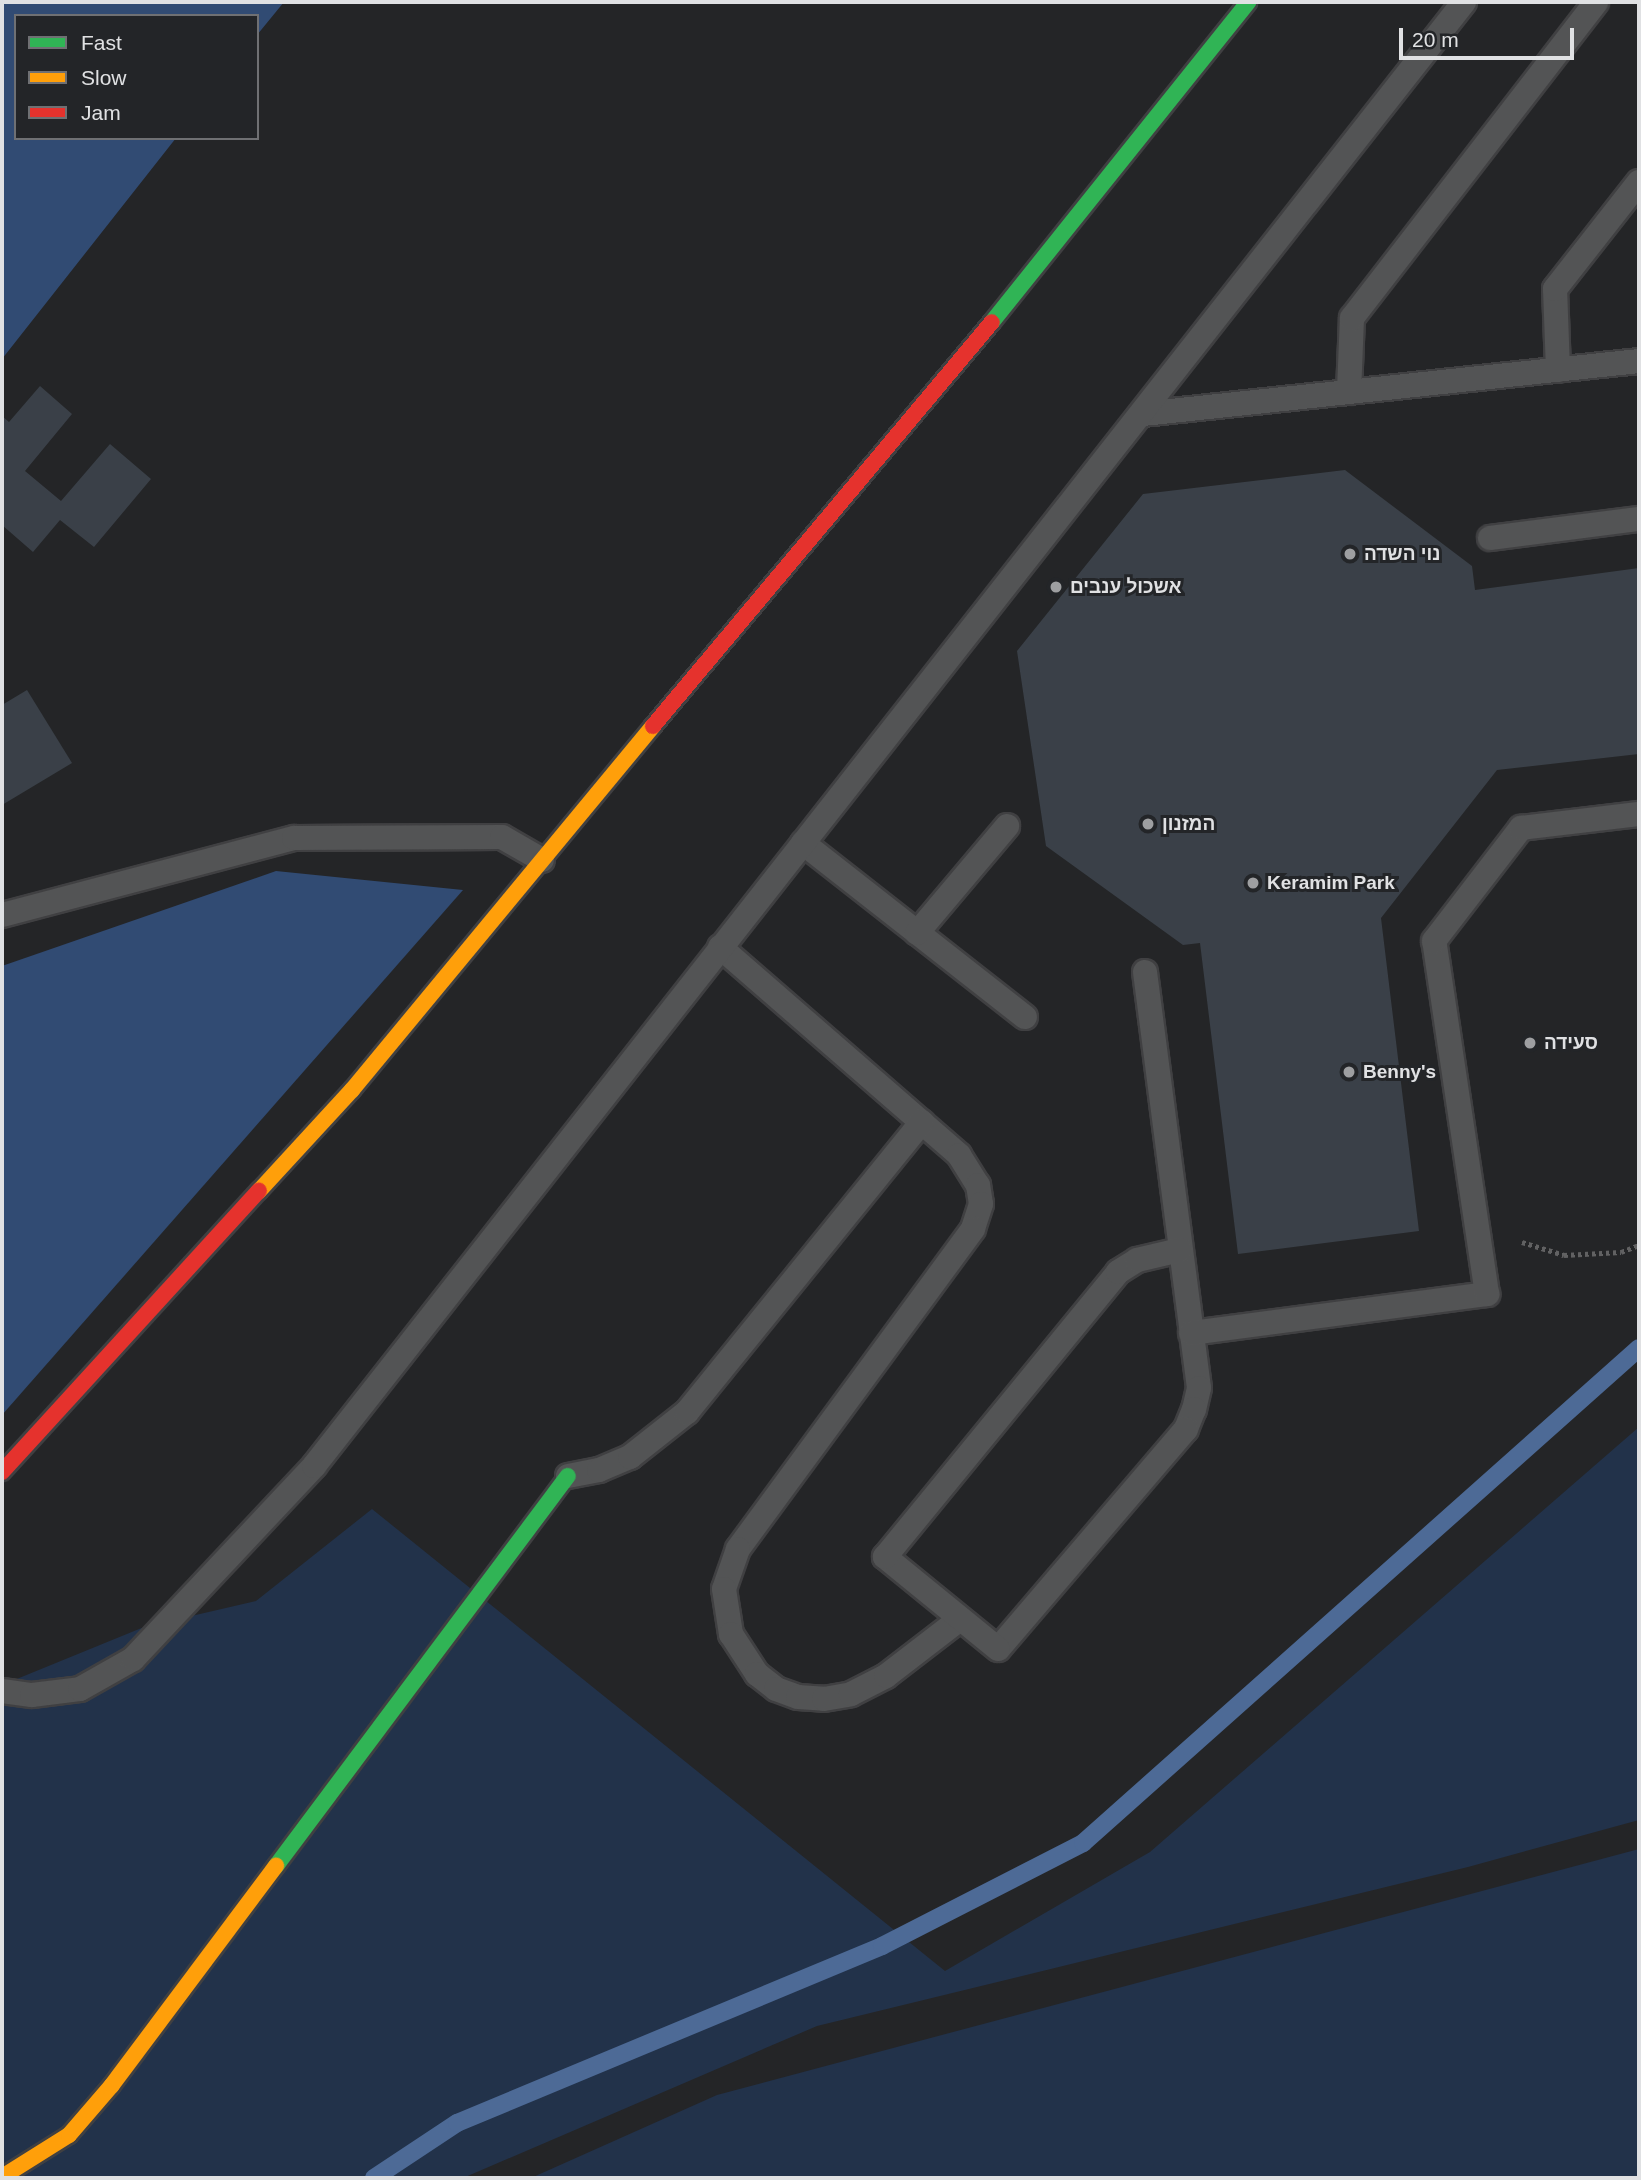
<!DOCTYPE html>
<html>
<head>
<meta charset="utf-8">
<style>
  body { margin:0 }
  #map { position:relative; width:1641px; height:2180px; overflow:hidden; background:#242527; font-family:Helvetica,"Noto Sans Hebrew",sans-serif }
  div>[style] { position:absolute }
  .green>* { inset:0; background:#22324a }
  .forest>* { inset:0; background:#314b73 }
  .stream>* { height:18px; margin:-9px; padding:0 9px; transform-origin:9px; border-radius:9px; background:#4d6a96 }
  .building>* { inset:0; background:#3a4048 }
  .path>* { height:4.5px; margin-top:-2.25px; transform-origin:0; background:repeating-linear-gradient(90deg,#616162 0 3.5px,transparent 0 7px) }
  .roads { filter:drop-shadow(2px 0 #404042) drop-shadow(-2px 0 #404042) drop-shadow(0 2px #404042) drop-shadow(0 -2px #404042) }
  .lane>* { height:24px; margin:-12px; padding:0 12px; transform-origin:12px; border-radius:12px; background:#535455 }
  .fast>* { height:16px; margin:-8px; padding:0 8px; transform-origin:8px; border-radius:8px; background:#30b455 }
  .slow>* { height:16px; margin:-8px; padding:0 8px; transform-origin:8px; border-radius:8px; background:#ff9f0a }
  .jam>* { height:16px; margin:-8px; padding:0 8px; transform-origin:8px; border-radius:8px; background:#e5322d }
  .dots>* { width:19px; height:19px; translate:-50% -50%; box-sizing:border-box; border:4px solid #232528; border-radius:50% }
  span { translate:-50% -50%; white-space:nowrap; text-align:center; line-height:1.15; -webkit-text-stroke:6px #232528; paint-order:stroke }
  .poi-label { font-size:19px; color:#e0e1e3; font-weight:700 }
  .left { translate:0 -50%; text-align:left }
  .frame { position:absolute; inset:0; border:4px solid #e0e1e3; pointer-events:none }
  .legend { position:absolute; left:14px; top:14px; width:245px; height:126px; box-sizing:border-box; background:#232528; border:2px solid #6f7073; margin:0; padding:9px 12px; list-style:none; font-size:21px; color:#e0e1e3 }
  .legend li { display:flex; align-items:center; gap:14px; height:35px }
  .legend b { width:35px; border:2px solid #6f7073 }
  .scale { position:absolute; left:1399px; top:28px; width:175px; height:32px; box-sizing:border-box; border:4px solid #e0e1e3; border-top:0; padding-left:9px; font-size:21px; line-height:24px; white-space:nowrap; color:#e0e1e3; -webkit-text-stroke:5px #232528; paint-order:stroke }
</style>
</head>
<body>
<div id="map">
  <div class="green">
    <div style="clip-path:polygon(1639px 1427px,1639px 1820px,1468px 1867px,817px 2026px,463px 2178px,2px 2178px,2px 1685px,144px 1627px,256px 1601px,372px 1509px,945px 1971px,1150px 1852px)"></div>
    <div style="clip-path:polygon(1639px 1849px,1639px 2178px,531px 2178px,717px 2095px)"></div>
  </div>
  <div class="forest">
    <div style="clip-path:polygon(2px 2px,284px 2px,257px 35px,257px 16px,16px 16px,16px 138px,176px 138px,2px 359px)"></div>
    <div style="clip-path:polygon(276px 871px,463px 890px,2px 1415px,2px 966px)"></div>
  </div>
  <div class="stream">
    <div style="left:374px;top:2178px;width:100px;rotate:-33.5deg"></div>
    <div style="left:457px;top:2123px;width:460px;rotate:-22.6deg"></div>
    <div style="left:882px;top:1946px;width:226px;rotate:-27.1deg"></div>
    <div style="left:1083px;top:1843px;width:744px;rotate:-41.68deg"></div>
  </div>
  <div class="building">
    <div style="clip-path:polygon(40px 386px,72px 414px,25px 471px,61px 501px,110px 444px,151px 479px,94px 547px,60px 520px,33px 552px,2px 525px,2px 416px,9px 422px)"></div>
    <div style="clip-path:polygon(1345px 470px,1472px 566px,1475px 590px,1639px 568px,1639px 754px,1497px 770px,1381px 918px,1419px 1231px,1238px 1254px,1200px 943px,1183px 945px,1046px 846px,1017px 651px,1143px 494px)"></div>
    <div style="clip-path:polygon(27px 690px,72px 763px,2px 805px,2px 705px)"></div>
  </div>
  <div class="path">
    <div style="left:1522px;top:1242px;width:44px;rotate:17.2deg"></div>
    <div style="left:1564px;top:1255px;width:57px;rotate:-3deg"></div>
    <div style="left:1621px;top:1252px;width:19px;rotate:-21deg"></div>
  </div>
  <div class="roads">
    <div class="lane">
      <div style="left:1558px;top:370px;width:81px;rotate:-92.1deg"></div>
      <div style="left:1555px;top:289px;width:136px;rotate:-51.9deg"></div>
      <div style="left:1349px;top:392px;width:74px;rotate:-87.7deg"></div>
      <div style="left:1352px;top:318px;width:399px;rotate:-52.3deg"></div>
      <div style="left:1143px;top:414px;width:499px;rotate:-6.1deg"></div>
      <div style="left:1490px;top:538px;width:150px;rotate:-7.3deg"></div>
      <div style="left:803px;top:843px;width:282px;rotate:38.1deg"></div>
      <div style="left:2px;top:915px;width:302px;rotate:-14.8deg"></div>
      <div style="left:294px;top:838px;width:208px;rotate:-0.3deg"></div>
      <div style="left:502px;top:837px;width:46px;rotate:29.9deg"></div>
      <div style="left:917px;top:933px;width:140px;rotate:-49.9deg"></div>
      <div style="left:720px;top:947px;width:317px;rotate:41deg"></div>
      <div style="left:959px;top:1155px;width:36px;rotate:58deg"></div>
      <div style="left:978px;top:1185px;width:19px;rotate:81deg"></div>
      <div style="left:981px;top:1204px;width:26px;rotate:108deg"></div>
      <div style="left:973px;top:1229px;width:397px;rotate:126.3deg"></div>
      <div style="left:738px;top:1549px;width:42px;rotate:109.3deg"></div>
      <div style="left:724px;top:1589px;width:46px;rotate:81.2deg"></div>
      <div style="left:731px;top:1634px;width:48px;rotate:57deg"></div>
      <div style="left:757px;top:1674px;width:24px;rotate:38deg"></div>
      <div style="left:776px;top:1689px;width:23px;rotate:20deg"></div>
      <div style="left:798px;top:1697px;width:26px;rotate:4deg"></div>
      <div style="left:824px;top:1699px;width:27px;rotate:-10deg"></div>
      <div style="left:851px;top:1694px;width:39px;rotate:-27deg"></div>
      <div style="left:886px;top:1676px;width:93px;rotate:-37.6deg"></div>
      <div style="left:1145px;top:972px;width:419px;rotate:82.6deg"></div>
      <div style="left:1199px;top:1388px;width:22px;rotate:103deg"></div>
      <div style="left:1194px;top:1409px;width:22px;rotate:112deg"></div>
      <div style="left:1186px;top:1429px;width:289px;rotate:130.5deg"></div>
      <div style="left:998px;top:1649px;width:146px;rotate:-140.8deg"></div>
      <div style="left:885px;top:1557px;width:368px;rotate:-50.7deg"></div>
      <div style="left:1118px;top:1272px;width:22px;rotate:-32deg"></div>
      <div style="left:1137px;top:1260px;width:44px;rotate:-13.1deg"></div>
      <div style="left:1191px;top:1333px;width:299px;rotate:-7.5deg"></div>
      <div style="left:1487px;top:1294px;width:357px;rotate:-98.5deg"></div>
      <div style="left:1434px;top:941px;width:143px;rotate:-52.4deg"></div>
      <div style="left:1521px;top:828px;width:119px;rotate:-6.8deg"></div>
      <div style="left:568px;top:1476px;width:32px;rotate:-11deg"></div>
      <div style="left:599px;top:1470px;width:34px;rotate:-23deg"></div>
      <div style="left:630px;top:1457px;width:73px;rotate:-38.3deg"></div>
      <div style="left:687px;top:1412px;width:373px;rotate:-51deg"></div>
      <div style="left:2px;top:1691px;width:30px;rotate:8deg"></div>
      <div style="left:32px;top:1695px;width:48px;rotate:-7.1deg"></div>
      <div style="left:80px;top:1689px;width:61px;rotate:-29.5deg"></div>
      <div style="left:133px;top:1659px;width:265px;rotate:-46.8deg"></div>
      <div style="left:314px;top:1466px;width:1862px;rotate:-51.85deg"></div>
    </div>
    <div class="fast">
      <div style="left:992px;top:322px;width:410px;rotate:-51.3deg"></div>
      <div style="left:276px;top:1866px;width:487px;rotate:-53.2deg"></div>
    </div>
    <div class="slow">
      <div style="left:259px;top:1191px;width:137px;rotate:-47.4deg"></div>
      <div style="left:352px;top:1090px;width:472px;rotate:-50.4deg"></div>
      <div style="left:2px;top:2177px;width:79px;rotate:-32.1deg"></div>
      <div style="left:69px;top:2135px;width:66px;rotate:-49.3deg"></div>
      <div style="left:112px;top:2085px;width:274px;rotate:-53.2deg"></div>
    </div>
    <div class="jam">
      <div style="left:653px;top:726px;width:527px;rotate:-50deg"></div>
      <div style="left:2px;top:1472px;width:381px;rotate:-47.6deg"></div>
    </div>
  </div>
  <div class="dots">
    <div style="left:1350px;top:554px;background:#9e9fa1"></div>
    <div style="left:1056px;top:587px;background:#9e9fa1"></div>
    <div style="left:1148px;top:824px;background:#9e9fa1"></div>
    <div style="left:1253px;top:883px;background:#9e9fa1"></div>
    <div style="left:1530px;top:1043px;background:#9e9fa1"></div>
    <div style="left:1349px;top:1072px;background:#9e9fa1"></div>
  </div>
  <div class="poi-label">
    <span class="left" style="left:1364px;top:554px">נוי השדה</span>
    <span class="left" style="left:1070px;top:587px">אשכול ענבים</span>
    <span class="left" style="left:1162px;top:824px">המזנון</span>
    <span class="left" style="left:1267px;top:883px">Keramim Park</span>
    <span class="left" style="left:1544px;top:1043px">סעידה</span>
    <span class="left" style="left:1363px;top:1072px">Benny's</span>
  </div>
  <div class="frame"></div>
  <ul class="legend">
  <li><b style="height:9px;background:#30b455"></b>Fast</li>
  <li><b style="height:9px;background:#ff9f0a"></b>Slow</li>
  <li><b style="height:9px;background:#e5322d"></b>Jam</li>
  </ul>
  <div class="scale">20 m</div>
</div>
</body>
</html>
